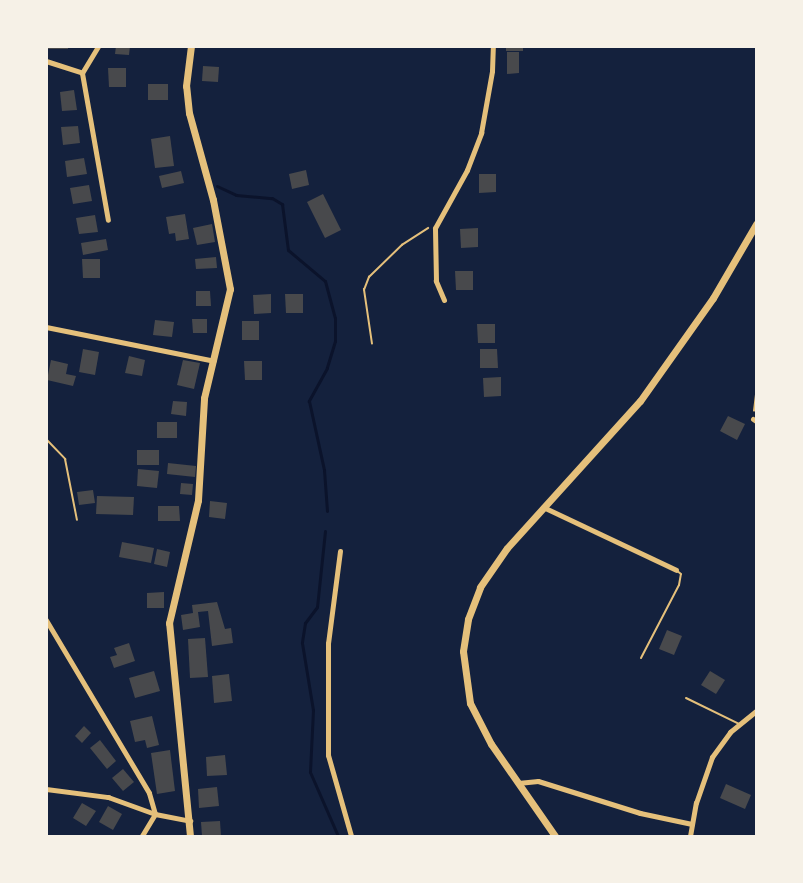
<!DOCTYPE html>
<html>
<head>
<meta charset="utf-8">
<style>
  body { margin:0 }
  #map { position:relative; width:803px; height:883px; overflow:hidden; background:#14213d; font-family:"DejaVu Sans",sans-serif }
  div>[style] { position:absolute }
  .stream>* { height:3px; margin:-1.5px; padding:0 1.5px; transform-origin:1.5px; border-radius:1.5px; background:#0b132b }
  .building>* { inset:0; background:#48494c }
  .path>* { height:1.5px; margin:-0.75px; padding:0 0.75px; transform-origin:0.75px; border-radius:0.75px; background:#e5c07b }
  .service>* { height:2px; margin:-1px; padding:0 1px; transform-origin:1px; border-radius:1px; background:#e5c07b }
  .minor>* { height:5px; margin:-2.5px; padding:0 2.5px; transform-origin:2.5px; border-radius:2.5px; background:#e5c07b }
  .tertiary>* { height:7px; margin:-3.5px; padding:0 3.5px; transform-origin:3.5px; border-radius:3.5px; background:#e5c07b }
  span { translate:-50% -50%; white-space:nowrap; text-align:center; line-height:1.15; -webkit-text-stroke:4.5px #f6f1e7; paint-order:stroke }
  .frame { position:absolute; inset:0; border:48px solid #f6f1e7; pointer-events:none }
</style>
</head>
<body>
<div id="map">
  <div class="stream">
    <div style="left:217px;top:186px;width:21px;rotate:25deg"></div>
    <div style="left:236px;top:195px;width:36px;rotate:5deg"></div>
    <div style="left:272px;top:198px;width:12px;rotate:31deg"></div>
    <div style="left:282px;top:204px;width:46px;rotate:82.6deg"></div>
    <div style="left:288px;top:250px;width:48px;rotate:40deg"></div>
    <div style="left:325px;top:281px;width:38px;rotate:75deg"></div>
    <div style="left:335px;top:318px;width:23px;rotate:90deg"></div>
    <div style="left:335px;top:341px;width:28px;rotate:107deg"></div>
    <div style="left:327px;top:368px;width:38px;rotate:119deg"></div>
    <div style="left:309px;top:401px;width:71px;rotate:77.7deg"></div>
    <div style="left:324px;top:470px;width:41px;rotate:85.8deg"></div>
    <div style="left:325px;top:531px;width:76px;rotate:96deg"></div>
    <div style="left:317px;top:607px;width:20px;rotate:127deg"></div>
    <div style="left:305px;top:623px;width:20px;rotate:99deg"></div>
    <div style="left:302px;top:643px;width:68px;rotate:80.7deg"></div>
    <div style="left:313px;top:710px;width:62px;rotate:92.8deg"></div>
    <div style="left:310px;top:772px;width:70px;rotate:66.4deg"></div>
  </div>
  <div class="building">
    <div style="clip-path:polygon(46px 46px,68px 46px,68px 49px,46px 49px)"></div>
    <div style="clip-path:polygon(116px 46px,130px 46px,129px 55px,115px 54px)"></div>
    <div style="clip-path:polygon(506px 46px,523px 46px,523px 51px,506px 51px)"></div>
    <div style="clip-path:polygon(507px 52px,519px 52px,519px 73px,507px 74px)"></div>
    <div style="clip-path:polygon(203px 66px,219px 67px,218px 82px,202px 81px)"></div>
    <div style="clip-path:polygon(108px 68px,126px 68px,126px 87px,109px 87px)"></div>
    <div style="clip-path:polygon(148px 84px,168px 84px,168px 100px,148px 100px)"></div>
    <div style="clip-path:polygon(74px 90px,77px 110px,62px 111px,60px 92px)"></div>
    <div style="clip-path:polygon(78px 126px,80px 143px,63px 145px,61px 127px)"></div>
    <div style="clip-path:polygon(170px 136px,174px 166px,155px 168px,151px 139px)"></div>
    <div style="clip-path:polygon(84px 158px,87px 174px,67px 177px,65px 161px)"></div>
    <div style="clip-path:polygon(306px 170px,309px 185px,292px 189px,289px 174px)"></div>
    <div style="clip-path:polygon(181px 171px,184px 183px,162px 188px,159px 176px)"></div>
    <div style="clip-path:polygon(479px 174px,496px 174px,496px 192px,479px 193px)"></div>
    <div style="clip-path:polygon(89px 185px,92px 201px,73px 204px,70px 188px)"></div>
    <div style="clip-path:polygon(323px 194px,341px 230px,325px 238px,307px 202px)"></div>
    <div style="clip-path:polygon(185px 214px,189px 239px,176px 241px,175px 233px,169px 234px,166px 217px)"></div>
    <div style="clip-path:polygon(95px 215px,98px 232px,79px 234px,76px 218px)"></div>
    <div style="clip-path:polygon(212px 224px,215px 242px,197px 245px,193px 228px)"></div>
    <div style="clip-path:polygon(478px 228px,478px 247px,461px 248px,460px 229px)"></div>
    <div style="clip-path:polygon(106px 239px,108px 250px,83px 255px,81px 243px)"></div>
    <div style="clip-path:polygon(216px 257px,217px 268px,196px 269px,195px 259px)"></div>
    <div style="clip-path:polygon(82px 259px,100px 259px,100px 278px,83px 278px)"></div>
    <div style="clip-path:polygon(455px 271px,473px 271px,473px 290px,456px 290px)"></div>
    <div style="clip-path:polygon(196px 291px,210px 291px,211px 306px,196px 306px)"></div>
    <div style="clip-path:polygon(271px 294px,271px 313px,254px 314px,253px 295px)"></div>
    <div style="clip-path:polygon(285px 294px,303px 294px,303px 313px,286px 313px)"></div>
    <div style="clip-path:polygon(192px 319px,207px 319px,207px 333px,193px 333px)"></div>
    <div style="clip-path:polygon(155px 320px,174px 322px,172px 337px,153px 335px)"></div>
    <div style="clip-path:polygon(242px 321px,259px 321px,259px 340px,242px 340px)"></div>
    <div style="clip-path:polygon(477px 324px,495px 324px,495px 343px,478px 343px)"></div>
    <div style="clip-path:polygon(83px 349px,99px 352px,95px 375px,79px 372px)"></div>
    <div style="clip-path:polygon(480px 349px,497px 349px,498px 368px,480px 368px)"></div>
    <div style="clip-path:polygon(129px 356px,145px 360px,142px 376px,125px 373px)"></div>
    <div style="clip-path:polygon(51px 360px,68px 364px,66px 374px,76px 376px,73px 386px,47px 380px)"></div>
    <div style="clip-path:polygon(183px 360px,200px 363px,194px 389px,177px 385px)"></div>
    <div style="clip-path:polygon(244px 361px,262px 361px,262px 380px,245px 380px)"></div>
    <div style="clip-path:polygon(501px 377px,501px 396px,484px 397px,483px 378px)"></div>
    <div style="clip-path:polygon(173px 401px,187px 402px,186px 416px,171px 414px)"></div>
    <div style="clip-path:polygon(728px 416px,745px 424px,737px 440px,720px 431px)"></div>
    <div style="clip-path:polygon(157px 422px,177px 422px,177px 438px,157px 438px)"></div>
    <div style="clip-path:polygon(137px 450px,159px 450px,159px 465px,137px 465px)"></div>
    <div style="clip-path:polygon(168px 463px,196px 466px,195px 477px,167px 474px)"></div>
    <div style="clip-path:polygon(138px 469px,159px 471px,157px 488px,137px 486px)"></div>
    <div style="clip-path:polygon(181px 483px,193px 484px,192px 495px,180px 494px)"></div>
    <div style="clip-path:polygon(93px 490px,95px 503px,79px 505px,77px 492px)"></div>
    <div style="clip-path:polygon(97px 496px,134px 497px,133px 515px,96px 514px)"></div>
    <div style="clip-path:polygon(210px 501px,227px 503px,225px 519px,209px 517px)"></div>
    <div style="clip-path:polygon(158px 506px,179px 506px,180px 521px,158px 521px)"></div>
    <div style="clip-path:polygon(122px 542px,154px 548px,151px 563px,119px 557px)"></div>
    <div style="clip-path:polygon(157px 549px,170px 552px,167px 567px,154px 564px)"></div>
    <div style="clip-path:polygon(164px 592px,164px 608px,147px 608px,147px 593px)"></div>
    <div style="clip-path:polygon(217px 602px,225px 629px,231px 628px,233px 643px,212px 646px,208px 611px,198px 612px,200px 627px,183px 630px,181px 615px,193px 613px,192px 605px)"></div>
    <div style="clip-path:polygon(667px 630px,682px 636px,674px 655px,659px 649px)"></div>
    <div style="clip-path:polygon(205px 638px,208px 677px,190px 678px,188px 639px)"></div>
    <div style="clip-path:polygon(129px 643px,135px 661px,114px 668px,110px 657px,117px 655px,114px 648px)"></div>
    <div style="clip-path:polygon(154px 671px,160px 691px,135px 698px,129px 678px)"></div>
    <div style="clip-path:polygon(710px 671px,725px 680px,716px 694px,701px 685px)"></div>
    <div style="clip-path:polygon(229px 674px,232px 701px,214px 703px,212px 676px)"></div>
    <div style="clip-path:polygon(152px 716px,159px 745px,147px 748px,145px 740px,135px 742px,130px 721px)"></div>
    <div style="clip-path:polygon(84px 726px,91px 733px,82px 743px,75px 736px)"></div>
    <div style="clip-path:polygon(100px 740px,116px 761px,107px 769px,90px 748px)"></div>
    <div style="clip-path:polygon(170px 750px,175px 791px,157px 794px,151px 753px)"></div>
    <div style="clip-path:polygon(225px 755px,227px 775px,207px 776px,206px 757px)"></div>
    <div style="clip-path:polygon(123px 769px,134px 782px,123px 791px,112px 778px)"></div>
    <div style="clip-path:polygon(726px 784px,751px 795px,745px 809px,720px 798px)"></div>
    <div style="clip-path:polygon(217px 787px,219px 806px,199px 808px,198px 789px)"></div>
    <div style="clip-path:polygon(82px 803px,96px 811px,86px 826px,73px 818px)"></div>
    <div style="clip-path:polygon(108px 806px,122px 814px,113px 830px,99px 822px)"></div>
    <div style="clip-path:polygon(220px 821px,221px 836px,202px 836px,201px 822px)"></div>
  </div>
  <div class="path">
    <div style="left:372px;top:344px;width:55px;rotate:-98.4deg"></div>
    <div style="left:364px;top:290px;width:14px;rotate:-69deg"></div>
    <div style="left:369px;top:277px;width:46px;rotate:-44.1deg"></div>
    <div style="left:402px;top:245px;width:31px;rotate:-33deg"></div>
    <div style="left:754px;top:411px;width:17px;rotate:-83deg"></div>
  </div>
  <div class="service">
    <div style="left:46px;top:439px;width:28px;rotate:46deg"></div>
    <div style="left:65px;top:459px;width:62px;rotate:78.9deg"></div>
    <div style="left:641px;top:658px;width:82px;rotate:-62.5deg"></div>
    <div style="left:679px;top:585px;width:11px;rotate:-80deg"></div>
    <div style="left:681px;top:574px;width:6px;rotate:-141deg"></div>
    <div style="left:686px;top:698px;width:59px;rotate:26.1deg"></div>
  </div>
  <div class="minor">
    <div style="left:46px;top:61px;width:38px;rotate:18deg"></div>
    <div style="left:82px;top:73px;width:31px;rotate:-59deg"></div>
    <div style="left:82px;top:73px;width:149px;rotate:80deg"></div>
    <div style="left:444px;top:300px;width:21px;rotate:-113deg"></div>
    <div style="left:436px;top:281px;width:53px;rotate:-91.1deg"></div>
    <div style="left:435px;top:228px;width:66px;rotate:-61.1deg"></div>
    <div style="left:467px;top:170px;width:40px;rotate:-69deg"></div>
    <div style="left:481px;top:133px;width:63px;rotate:-79.9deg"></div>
    <div style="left:492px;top:71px;width:25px;rotate:-88deg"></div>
    <div style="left:46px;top:327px;width:171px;rotate:11.4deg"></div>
    <div style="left:753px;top:419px;width:4px;rotate:34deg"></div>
    <div style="left:543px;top:507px;width:147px;rotate:25.3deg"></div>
    <div style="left:340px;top:551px;width:93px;rotate:97.4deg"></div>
    <div style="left:328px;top:643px;width:112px;rotate:90deg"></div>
    <div style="left:328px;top:755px;width:84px;rotate:74.1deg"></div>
    <div style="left:46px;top:620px;width:201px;rotate:59.2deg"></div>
    <div style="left:149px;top:793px;width:22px;rotate:74deg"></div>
    <div style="left:155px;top:814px;width:26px;rotate:121deg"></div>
    <div style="left:518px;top:783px;width:20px;rotate:-6deg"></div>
    <div style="left:538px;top:781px;width:107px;rotate:17.4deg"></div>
    <div style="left:640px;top:813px;width:53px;rotate:11.9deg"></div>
    <div style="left:46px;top:789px;width:63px;rotate:7.4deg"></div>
    <div style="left:108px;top:797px;width:50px;rotate:19.9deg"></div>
    <div style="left:155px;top:814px;width:36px;rotate:11deg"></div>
    <div style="left:690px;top:836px;width:34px;rotate:-80deg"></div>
    <div style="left:696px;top:803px;width:49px;rotate:-70.8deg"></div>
    <div style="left:712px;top:757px;width:31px;rotate:-54deg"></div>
    <div style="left:730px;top:732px;width:33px;rotate:-39deg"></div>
  </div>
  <div class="tertiary">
    <div style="left:190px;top:836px;width:214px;rotate:-95.6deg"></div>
    <div style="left:169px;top:623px;width:126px;rotate:-76.7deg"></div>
    <div style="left:198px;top:500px;width:102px;rotate:-86.6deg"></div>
    <div style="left:204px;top:398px;width:112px;rotate:-76.6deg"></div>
    <div style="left:230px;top:289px;width:91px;rotate:-100.8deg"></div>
    <div style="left:213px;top:200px;width:90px;rotate:-105.4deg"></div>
    <div style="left:189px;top:113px;width:27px;rotate:-96deg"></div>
    <div style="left:186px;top:86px;width:40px;rotate:-82.9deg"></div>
    <div style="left:555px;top:836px;width:112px;rotate:-124.8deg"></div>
    <div style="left:491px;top:744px;width:46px;rotate:-117.1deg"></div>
    <div style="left:470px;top:703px;width:52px;rotate:-97.7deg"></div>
    <div style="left:463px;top:651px;width:32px;rotate:-81deg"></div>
    <div style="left:468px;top:619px;width:34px;rotate:-69deg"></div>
    <div style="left:480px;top:587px;width:47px;rotate:-55.3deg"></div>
    <div style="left:507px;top:548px;width:198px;rotate:-47.9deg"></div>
    <div style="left:640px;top:401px;width:126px;rotate:-54.7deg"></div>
    <div style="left:713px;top:298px;width:86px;rotate:-59.8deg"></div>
  </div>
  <div class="frame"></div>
</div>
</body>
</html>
